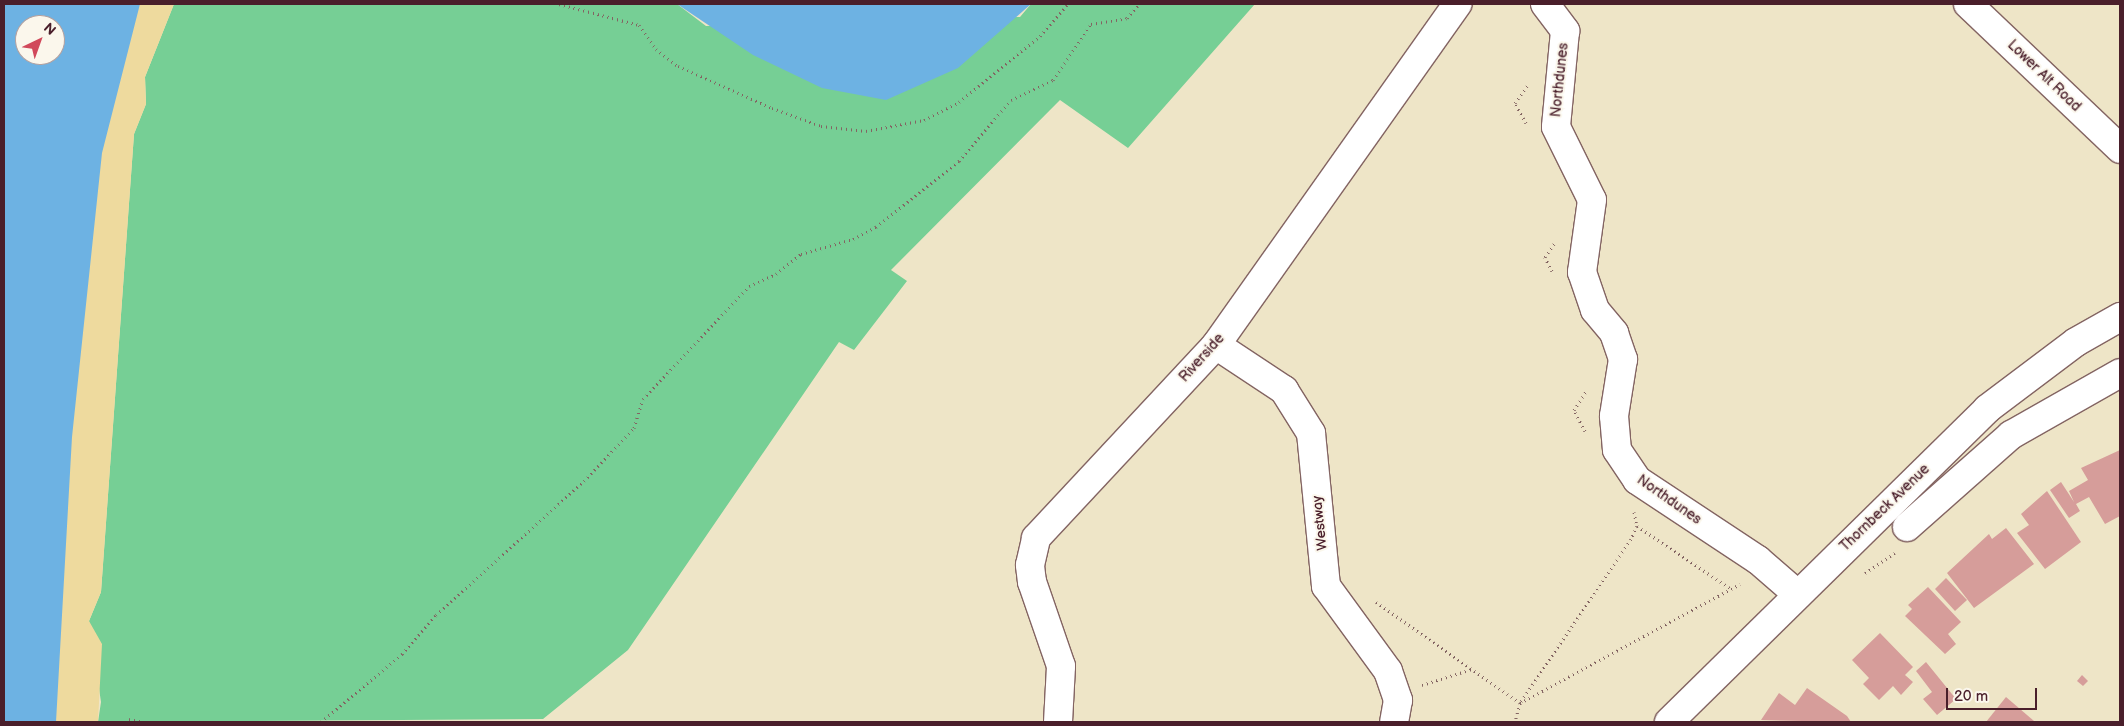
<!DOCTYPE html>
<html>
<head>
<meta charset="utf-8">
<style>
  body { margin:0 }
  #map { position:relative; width:2124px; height:726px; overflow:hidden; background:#eee5c7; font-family:"Balsamiq Sans",sans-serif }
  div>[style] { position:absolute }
  .green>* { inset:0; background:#76cf95 }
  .sand>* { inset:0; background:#eeda9e }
  .water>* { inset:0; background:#6db2e3 }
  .building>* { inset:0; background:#d69d9a }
  .path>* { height:3px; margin-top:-1.5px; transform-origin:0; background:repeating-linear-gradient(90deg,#836462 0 1px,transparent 0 5px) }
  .roads { filter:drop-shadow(1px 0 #836462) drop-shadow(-1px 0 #836462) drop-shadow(0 1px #836462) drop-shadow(0 -1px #836462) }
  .minor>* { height:28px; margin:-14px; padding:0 14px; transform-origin:14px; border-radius:14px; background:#fff }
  span { translate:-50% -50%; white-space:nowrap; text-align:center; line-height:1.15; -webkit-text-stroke:4px #fbf7ec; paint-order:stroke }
  .street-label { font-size:14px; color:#4a1f2b }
  .frame { position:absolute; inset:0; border:5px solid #4a1f2b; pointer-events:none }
  .north { position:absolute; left:15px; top:15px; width:50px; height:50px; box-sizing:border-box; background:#fbf7ec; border:1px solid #b4a19f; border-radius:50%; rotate:42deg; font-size:14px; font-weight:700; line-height:20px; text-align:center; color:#4a1f2b }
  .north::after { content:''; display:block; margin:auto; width:18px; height:22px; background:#d1495b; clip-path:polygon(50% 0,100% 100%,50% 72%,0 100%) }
  .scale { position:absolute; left:1946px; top:688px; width:91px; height:22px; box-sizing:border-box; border:2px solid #4a1f2b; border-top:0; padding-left:6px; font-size:15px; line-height:18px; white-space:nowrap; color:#4a1f2b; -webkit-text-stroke:4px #fbf7ec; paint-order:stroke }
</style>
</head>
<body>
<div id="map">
  <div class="green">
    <div style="clip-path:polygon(174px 4px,677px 4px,706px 26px,1020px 17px,1031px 4px,1255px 4px,1128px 148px,1060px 100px,891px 270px,907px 281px,854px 350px,839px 342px,628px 650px,543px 719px,98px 722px,101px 702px,89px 621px,101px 592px,134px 134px,146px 104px,145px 77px)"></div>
  </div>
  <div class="sand">
    <div style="clip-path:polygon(evenodd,4px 4px,174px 4px,145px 77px,146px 104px,134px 134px,101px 592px,89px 621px,102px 644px,98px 722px,4px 722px,4px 4px,25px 25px,55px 25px,55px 55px,25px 55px,25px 25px)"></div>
  </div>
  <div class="water">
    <div style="clip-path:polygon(evenodd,4px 4px,140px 4px,102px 153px,72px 437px,56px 722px,4px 722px,4px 4px,25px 25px,55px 25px,55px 55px,25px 55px,25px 25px)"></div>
    <div style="clip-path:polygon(677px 4px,1031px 4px,958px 68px,886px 100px,822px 88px,753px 55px)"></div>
  </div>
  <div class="building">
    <div style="clip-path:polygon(2120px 450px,2120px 516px,2105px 524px,2089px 497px,2076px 504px,2080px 511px,2069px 518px,2050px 490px,2061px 482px,2074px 502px,2069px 491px,2088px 480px,2081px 468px)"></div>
    <div style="clip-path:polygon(2047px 491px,2081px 542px,2045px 569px,2017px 533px,2029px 525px,2021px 514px)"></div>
    <div style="clip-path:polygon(2006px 528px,2034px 564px,1974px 608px,1947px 573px,1989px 534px,1992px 539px)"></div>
    <div style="clip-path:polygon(1946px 578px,1967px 600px,1955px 611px,1935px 589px)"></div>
    <div style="clip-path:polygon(1928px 587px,1961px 622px,1948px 634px,1956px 644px,1945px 654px,1905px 616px,1912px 609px,1908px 605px)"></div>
    <div style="clip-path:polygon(1880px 633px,1913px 667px,1905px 675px,1913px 682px,1901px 695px,1893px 686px,1879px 700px,1863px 684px,1869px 678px,1852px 660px)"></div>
    <div style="clip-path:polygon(1926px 662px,1956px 699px,1937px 715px,1923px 699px,1932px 692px,1916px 671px)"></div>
    <div style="clip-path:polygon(2082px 675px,2088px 681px,2083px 686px,2077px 681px)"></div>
    <div style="clip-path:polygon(1807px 688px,1847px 716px,1851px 722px,1761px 720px,1779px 693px,1795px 705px)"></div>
    <div style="clip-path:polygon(2006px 697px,2034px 721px,2033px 722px,1986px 722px)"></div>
  </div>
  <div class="path">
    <div style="left:559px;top:4px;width:83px;rotate:14.7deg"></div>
    <div style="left:639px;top:25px;width:29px;rotate:55deg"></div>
    <div style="left:656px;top:49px;width:28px;rotate:38deg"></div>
    <div style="left:678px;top:66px;width:103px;rotate:24.1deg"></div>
    <div style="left:772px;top:108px;width:52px;rotate:20.2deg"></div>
    <div style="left:821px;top:126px;width:45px;rotate:6.3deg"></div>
    <div style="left:866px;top:131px;width:59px;rotate:-10.7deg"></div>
    <div style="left:924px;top:120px;width:39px;rotate:-27deg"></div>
    <div style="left:959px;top:102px;width:104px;rotate:-39.2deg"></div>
    <div style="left:1040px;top:36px;width:43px;rotate:-48.8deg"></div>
    <div style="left:1526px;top:123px;width:23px;rotate:-119deg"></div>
    <div style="left:1515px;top:103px;width:24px;rotate:-55deg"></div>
    <div style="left:1552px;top:271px;width:16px;rotate:-117deg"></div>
    <div style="left:1545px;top:257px;width:18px;rotate:-56deg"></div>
    <div style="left:1585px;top:431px;width:24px;rotate:-118deg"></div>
    <div style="left:1574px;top:410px;width:24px;rotate:-57deg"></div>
    <div style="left:1634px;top:512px;width:14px;rotate:78deg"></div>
    <div style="left:1637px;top:526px;width:14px;rotate:115deg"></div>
    <div style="left:1631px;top:539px;width:198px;rotate:124.1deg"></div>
    <div style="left:1520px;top:703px;width:250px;rotate:-28.4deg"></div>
    <div style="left:1637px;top:526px;width:113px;rotate:33.8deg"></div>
    <div style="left:1865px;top:573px;width:36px;rotate:-34deg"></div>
    <div style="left:1376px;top:602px;width:176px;rotate:35deg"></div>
    <div style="left:1520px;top:703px;width:20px;rotate:105deg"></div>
    <div style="left:1422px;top:685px;width:52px;rotate:-17.7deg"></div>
    <div style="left:129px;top:719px;width:15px;rotate:11deg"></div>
    <div style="left:321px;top:722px;width:106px;rotate:-40deg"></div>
    <div style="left:402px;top:654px;width:52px;rotate:-48.9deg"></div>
    <div style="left:436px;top:615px;width:200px;rotate:-42.2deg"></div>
    <div style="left:584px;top:481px;width:73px;rotate:-46.7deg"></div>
    <div style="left:634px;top:428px;width:30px;rotate:-73deg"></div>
    <div style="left:643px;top:399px;width:155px;rotate:-46.8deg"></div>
    <div style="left:749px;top:286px;width:30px;rotate:-24deg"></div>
    <div style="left:776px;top:274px;width:32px;rotate:-39deg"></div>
    <div style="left:801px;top:254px;width:54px;rotate:-16.1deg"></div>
    <div style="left:853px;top:239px;width:26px;rotate:-28deg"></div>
    <div style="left:876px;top:227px;width:106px;rotate:-38.5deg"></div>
    <div style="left:959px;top:161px;width:80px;rotate:-49.6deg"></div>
    <div style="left:1011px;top:100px;width:47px;rotate:-25.5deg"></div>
    <div style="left:1053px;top:80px;width:68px;rotate:-55.8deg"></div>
    <div style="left:1091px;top:24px;width:36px;rotate:-9deg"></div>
    <div style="left:1127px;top:18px;width:18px;rotate:-49deg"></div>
  </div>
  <div class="roads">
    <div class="minor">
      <div style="left:1545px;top:4px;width:34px;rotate:53deg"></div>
      <div style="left:1565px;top:31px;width:96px;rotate:95.4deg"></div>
      <div style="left:1556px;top:127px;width:81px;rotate:63.7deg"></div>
      <div style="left:1592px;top:200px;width:73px;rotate:97.9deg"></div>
      <div style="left:1582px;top:272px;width:40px;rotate:71.1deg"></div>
      <div style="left:1595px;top:310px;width:30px;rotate:50deg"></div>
      <div style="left:1614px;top:333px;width:28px;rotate:71deg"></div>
      <div style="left:1623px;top:359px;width:58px;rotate:99deg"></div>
      <div style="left:1614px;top:416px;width:34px;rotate:85deg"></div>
      <div style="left:1617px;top:450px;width:36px;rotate:56deg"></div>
      <div style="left:1637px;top:480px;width:145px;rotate:33.5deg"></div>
      <div style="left:1758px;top:560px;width:50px;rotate:41deg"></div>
      <div style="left:1968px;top:4px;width:210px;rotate:43.6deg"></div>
      <div style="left:1216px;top:345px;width:82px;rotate:33.5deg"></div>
      <div style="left:1284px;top:390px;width:51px;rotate:57.9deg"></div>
      <div style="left:1311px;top:433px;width:154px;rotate:84.4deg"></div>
      <div style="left:1326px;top:586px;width:105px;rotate:53.9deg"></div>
      <div style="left:1388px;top:671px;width:31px;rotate:71deg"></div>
      <div style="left:1398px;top:700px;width:22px;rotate:100deg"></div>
      <div style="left:1907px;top:527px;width:139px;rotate:-41.5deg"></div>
      <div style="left:2011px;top:435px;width:125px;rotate:-29.6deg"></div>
      <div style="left:1058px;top:722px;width:56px;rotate:-86.9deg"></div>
      <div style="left:1061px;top:666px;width:89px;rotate:-109deg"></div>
      <div style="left:1032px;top:582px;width:17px;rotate:-97deg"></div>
      <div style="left:1030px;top:565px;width:28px;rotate:-77deg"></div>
      <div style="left:1036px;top:538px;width:264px;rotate:-47deg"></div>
      <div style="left:1216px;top:345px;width:418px;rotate:-54.7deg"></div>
      <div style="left:1669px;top:722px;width:446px;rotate:-44.5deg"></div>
      <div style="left:1987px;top:409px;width:111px;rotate:-37deg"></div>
      <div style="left:2076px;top:342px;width:51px;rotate:-29.6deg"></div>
    </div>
  </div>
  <div class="street-label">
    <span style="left:2044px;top:76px;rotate:44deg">Lower Alt Road</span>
    <span style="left:1560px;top:80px;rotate:-84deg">Northdunes</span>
    <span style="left:1202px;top:358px;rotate:-48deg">Riverside</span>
    <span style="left:1669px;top:500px;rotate:35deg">Northdunes</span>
    <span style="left:1885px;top:508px;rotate:-44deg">Thornbeck Avenue</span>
    <span style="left:1320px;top:523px;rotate:-96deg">Westway</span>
  </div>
  <div class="frame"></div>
  <div class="north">N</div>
  <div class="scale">20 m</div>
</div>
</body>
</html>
